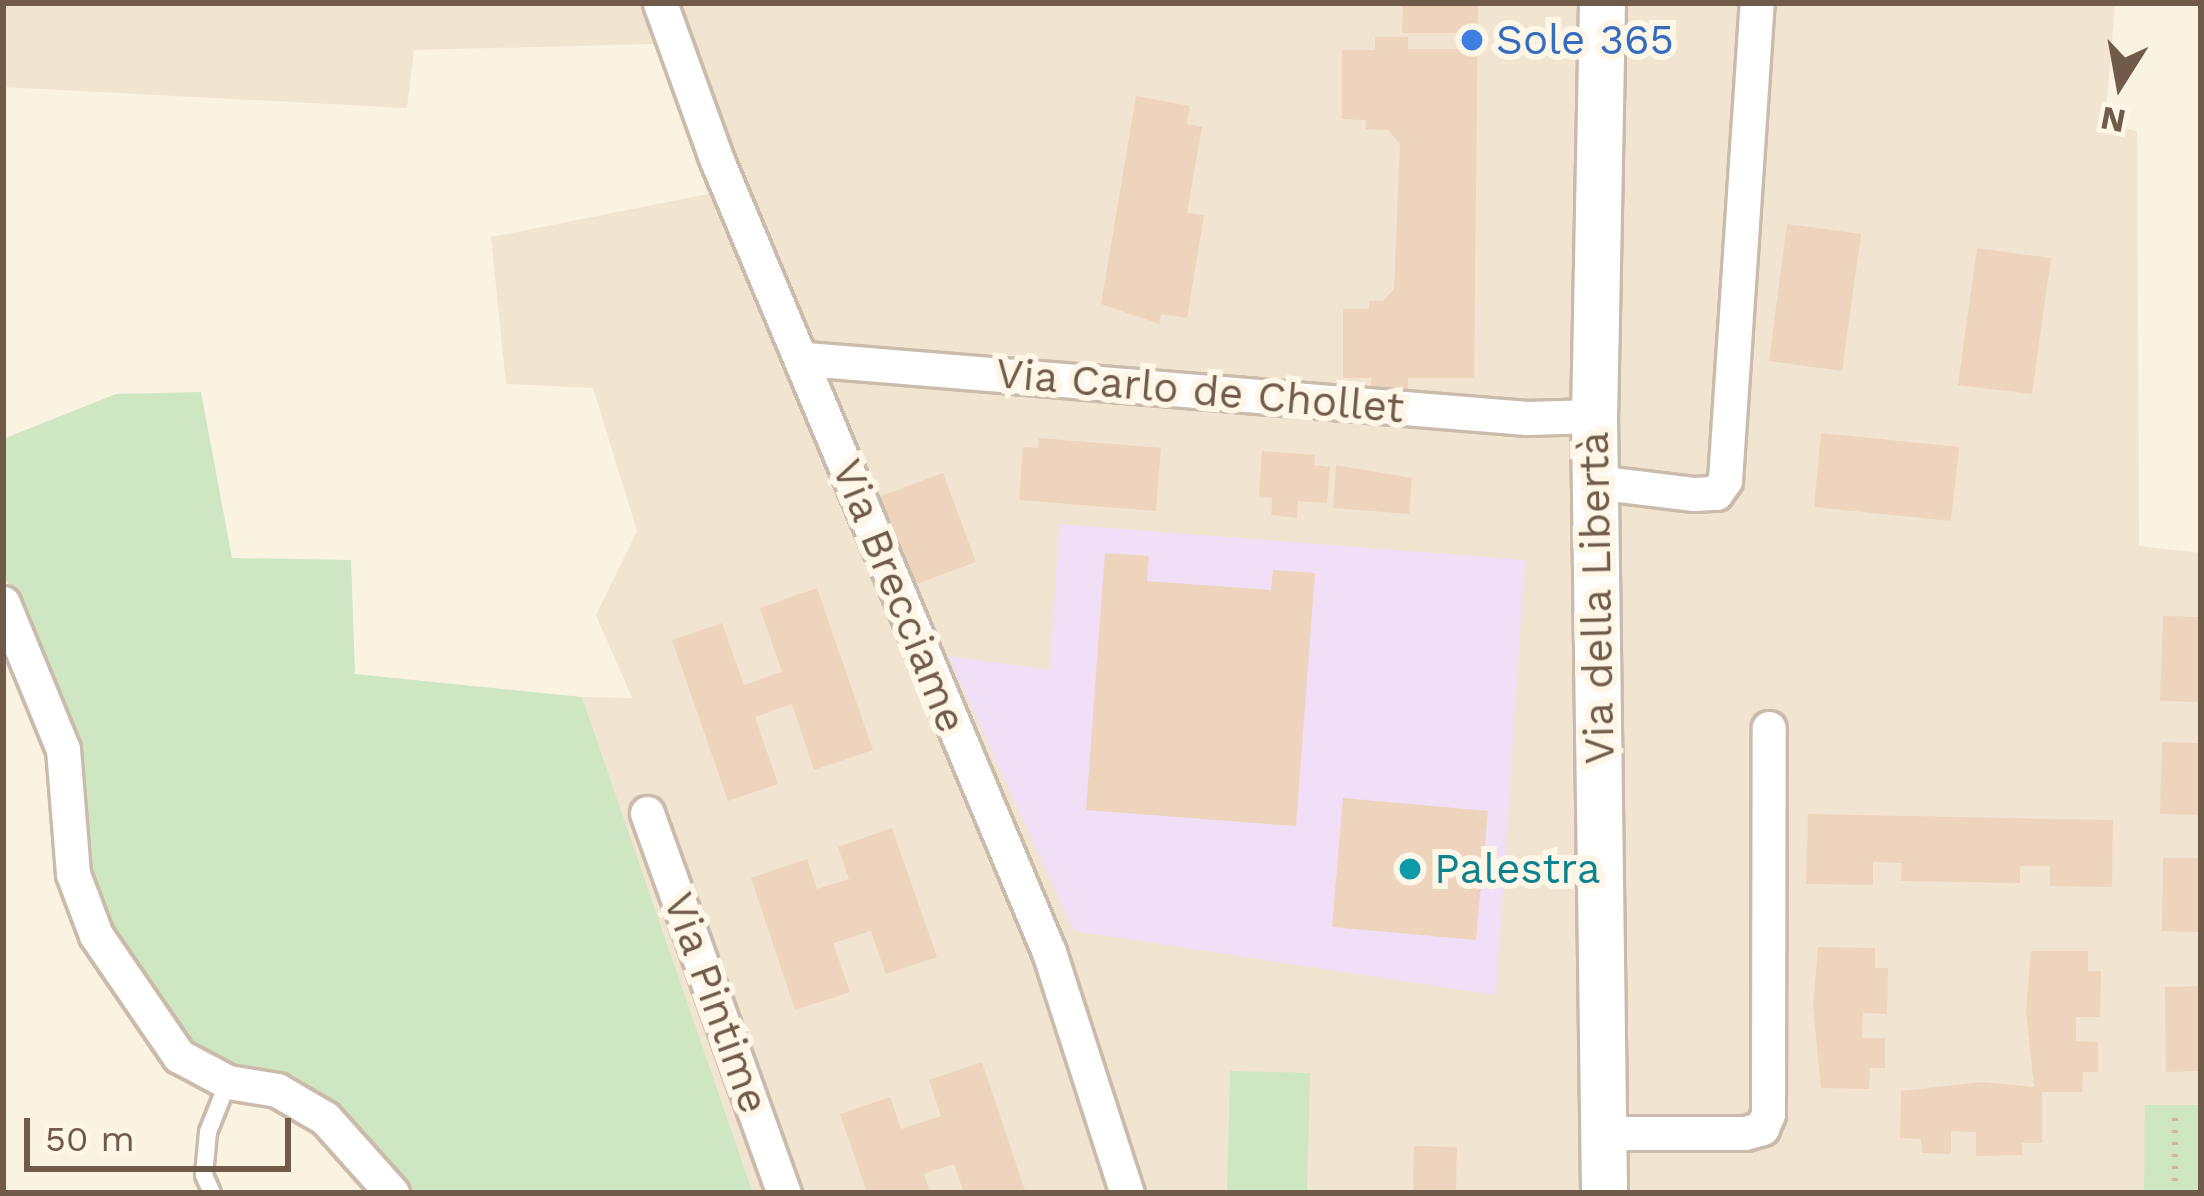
<!DOCTYPE html>
<html>
<head>
<meta charset="utf-8">
<style>
  body { margin:0 }
  #map { position:relative; width:2204px; height:1196px; overflow:hidden; background:#faf3e2; font-family:"Work Sans",sans-serif }
  div>[style] { position:absolute }
  .residential>* { inset:0; background:#f1e5d1 }
  .education>* { inset:0; background:#f0dff6 }
  .green>* { inset:0; background:#cee6c2 }
  .building>* { inset:0; background:#eed4bc }
  .path>* { height:6px; margin-top:-3px; transform-origin:0; background:repeating-linear-gradient(90deg,#d2b79f 0 3px,transparent 0 12px) }
  .roads { filter:drop-shadow(3px 0 #cabbaa) drop-shadow(-3px 0 #cabbaa) drop-shadow(0 3px #cabbaa) drop-shadow(0 -3px #cabbaa) }
  .lane>* { height:16px; margin:-8px; padding:0 8px; transform-origin:8px; border-radius:8px; background:#fff }
  .street>* { height:33px; margin:-16.5px; padding:0 16.5px; transform-origin:16.5px; border-radius:16.5px; background:#fff }
  .secondary>* { height:45px; margin:-22.5px; padding:0 22.5px; transform-origin:22.5px; border-radius:22.5px; background:#fff }
  .dots>* { width:33px; height:33px; translate:-50% -50%; box-sizing:border-box; border:6px solid #fef7e8; border-radius:50% }
  span { translate:-50% -50%; white-space:nowrap; text-align:center; line-height:1.15; -webkit-text-stroke:12px #fef7e8; paint-order:stroke }
  .shop-label { font-size:42px; color:#366cbe }
  .left { translate:0 -50%; text-align:left }
  .street-label { font-size:42px; color:#705b4a }
  .culture-label { font-size:42px; color:#0d838f }
  .frame { position:absolute; inset:0; border:6px solid #705b4a; pointer-events:none }
  .north { position:absolute; left:2060px; top:24px; width:120px; height:120px; -webkit-text-stroke:9px #fef7e8; paint-order:stroke; rotate:191deg; font-size:33px; font-weight:700; line-height:48px; text-align:center; color:#705b4a }
  .north::after { content:''; display:block; margin:auto; width:42px; height:54px; background:#705b4a; clip-path:polygon(50% 0,100% 100%,50% 72%,0 100%) }
  .scale { position:absolute; left:24px; top:1118px; width:267px; height:54px; box-sizing:border-box; border:6px solid #705b4a; border-top:0; padding-left:15px; font-size:36px; line-height:42px; white-space:nowrap; color:#705b4a; -webkit-text-stroke:9px #fef7e8; paint-order:stroke }
</style>
</head>
<body>
<div id="map">
  <div class="residential">
    <div style="clip-path:polygon(3px 3px,2115px 3px,2105px 124px,2137px 131px,2139px 546px,2201px 553px,2201px 1193px,753px 1193px,582px 697px,632px 698px,596px 615px,637px 531px,593px 388px,506px 384px,491px 237px,708px 194px,654px 44px,414px 50px,407px 108px,3px 87px)"></div>
  </div>
  <div class="education">
    <div style="clip-path:polygon(1059px 524px,1525px 560px,1496px 995px,1074px 931px,948px 656px,1050px 670px)"></div>
  </div>
  <div class="green">
    <div style="clip-path:polygon(201px 392px,232px 558px,351px 560px,355px 674px,582px 697px,753px 1193px,410px 1193px,329px 1108px,194px 1051px,150px 995px,90px 891px,69px 718px,3px 572px,3px 439px,116px 394px)"></div>
    <div style="clip-path:polygon(1230px 1071px,1310px 1073px,1307px 1193px,1227px 1193px)"></div>
    <div style="clip-path:polygon(2145px 1105px,2201px 1105px,2201px 1193px,2144px 1193px)"></div>
  </div>
  <div class="building">
    <div style="clip-path:polygon(1403px 3px,1478px 3px,1474px 378px,1408px 378px,1408px 390px,1371px 389px,1371px 378px,1343px 378px,1343px 309px,1369px 309px,1369px 301px,1383px 301px,1394px 289px,1400px 144px,1388px 130px,1366px 129px,1366px 120px,1342px 119px,1342px 50px,1375px 50px,1375px 37px,1408px 37px,1408px 49px,1463px 49px,1464px 33px,1402px 33px)"></div>
    <div style="clip-path:polygon(1136px 96px,1190px 106px,1187px 124px,1202px 127px,1187px 213px,1204px 215px,1187px 318px,1161px 314px,1159px 324px,1101px 304px)"></div>
    <div style="clip-path:polygon(1787px 224px,1861px 234px,1842px 371px,1769px 361px)"></div>
    <div style="clip-path:polygon(1977px 248px,2051px 258px,2032px 394px,1958px 385px)"></div>
    <div style="clip-path:polygon(1821px 433px,1959px 447px,1951px 521px,1814px 507px)"></div>
    <div style="clip-path:polygon(1039px 438px,1161px 448px,1156px 511px,1019px 500px,1023px 447px,1038px 448px)"></div>
    <div style="clip-path:polygon(1262px 451px,1315px 455px,1314px 465px,1330px 467px,1327px 503px,1298px 501px,1297px 518px,1271px 515px,1272px 498px,1259px 496px)"></div>
    <div style="clip-path:polygon(1336px 465px,1412px 478px,1409px 514px,1333px 508px)"></div>
    <div style="clip-path:polygon(943px 473px,976px 562px,906px 588px,873px 499px)"></div>
    <div style="clip-path:polygon(1105px 553px,1149px 556px,1147px 581px,1271px 590px,1273px 570px,1315px 573px,1296px 826px,1086px 810px)"></div>
    <div style="clip-path:polygon(817px 588px,873px 750px,814px 770px,792px 704px,755px 717px,778px 784px,728px 801px,672px 640px,722px 623px,744px 685px,782px 672px,760px 608px)"></div>
    <div style="clip-path:polygon(2163px 616px,2201px 617px,2201px 702px,2160px 701px)"></div>
    <div style="clip-path:polygon(2162px 742px,2198px 743px,2201px 815px,2160px 814px)"></div>
    <div style="clip-path:polygon(1343px 798px,1488px 811px,1476px 940px,1332px 927px)"></div>
    <div style="clip-path:polygon(1808px 814px,2113px 820px,2112px 887px,2050px 886px,2050px 866px,2020px 866px,2020px 883px,1901px 881px,1902px 863px,1873px 862px,1873px 885px,1806px 884px)"></div>
    <div style="clip-path:polygon(892px 828px,937px 957px,886px 974px,871px 931px,833px 943px,850px 992px,795px 1010px,751px 878px,807px 859px,817px 889px,849px 879px,838px 847px)"></div>
    <div style="clip-path:polygon(2163px 858px,2201px 858px,2201px 932px,2162px 931px)"></div>
    <div style="clip-path:polygon(1818px 947px,1875px 948px,1875px 968px,1888px 968px,1887px 1014px,1863px 1013px,1862px 1038px,1885px 1038px,1885px 1068px,1870px 1068px,1869px 1089px,1821px 1088px,1813px 1006px)"></div>
    <div style="clip-path:polygon(2031px 951px,2088px 951px,2088px 971px,2101px 971px,2100px 1017px,2076px 1017px,2076px 1041px,2098px 1042px,2098px 1072px,2083px 1072px,2082px 1092px,2042px 1092px,2042px 1143px,2022px 1143px,2022px 1155px,1976px 1156px,1976px 1132px,1951px 1131px,1951px 1154px,1922px 1153px,1921px 1139px,1900px 1138px,1901px 1091px,1983px 1082px,2034px 1087px,2026px 1010px)"></div>
    <div style="clip-path:polygon(2201px 986px,2201px 1071px,2166px 1072px,2165px 987px)"></div>
    <div style="clip-path:polygon(982px 1062px,1026px 1193px,964px 1193px,954px 1164px,924px 1174px,930px 1193px,867px 1193px,840px 1114px,890px 1097px,901px 1129px,941px 1116px,929px 1080px)"></div>
    <div style="clip-path:polygon(1414px 1146px,1457px 1147px,1456px 1193px,1413px 1193px)"></div>
  </div>
  <div class="path">
    <div style="left:2175px;top:1193px;width:80px;rotate:-90deg"></div>
  </div>
  <div class="roads">
    <div class="lane">
      <div style="left:212px;top:1193px;width:20px;rotate:-114deg"></div>
      <div style="left:204px;top:1175px;width:43px;rotate:-84.7deg"></div>
      <div style="left:208px;top:1132px;width:54px;rotate:-68.2deg"></div>
    </div>
    <div class="street">
      <div style="left:660px;top:3px;width:165px;rotate:70.1deg"></div>
      <div style="left:716px;top:158px;width:861px;rotate:67.25deg"></div>
      <div style="left:1049px;top:952px;width:253px;rotate:72.1deg"></div>
      <div style="left:806px;top:359px;width:723px;rotate:4.68deg"></div>
      <div style="left:1527px;top:418px;width:67px;rotate:-1.7deg"></div>
      <div style="left:1595px;top:482px;width:100px;rotate:6.9deg"></div>
      <div style="left:1694px;top:494px;width:22px;rotate:-3deg"></div>
      <div style="left:1716px;top:493px;width:16px;rotate:-55deg"></div>
      <div style="left:1725px;top:480px;width:478px;rotate:-86.2deg"></div>
      <div style="left:3px;top:603px;width:158px;rotate:67.7deg"></div>
      <div style="left:63px;top:749px;width:125px;rotate:85.4deg"></div>
      <div style="left:73px;top:874px;width:65px;rotate:69.3deg"></div>
      <div style="left:96px;top:935px;width:147px;rotate:55.6deg"></div>
      <div style="left:179px;top:1056px;width:55px;rotate:28deg"></div>
      <div style="left:228px;top:1082px;width:50px;rotate:9.3deg"></div>
      <div style="left:277px;top:1090px;width:56px;rotate:30.3deg"></div>
      <div style="left:325px;top:1118px;width:101px;rotate:48.2deg"></div>
      <div style="left:647px;top:813px;width:404px;rotate:70.2deg"></div>
      <div style="left:1603px;top:1133px;width:142px"></div>
      <div style="left:1745px;top:1133px;width:18px;rotate:-16deg"></div>
      <div style="left:1762px;top:1128px;width:15px;rotate:-67deg"></div>
      <div style="left:1768px;top:1114px;width:386px;rotate:-89.9deg"></div>
    </div>
    <div class="secondary">
      <div style="left:1602px;top:3px;width:413px;rotate:91.1deg"></div>
      <div style="left:1594px;top:416px;width:777px;rotate:89.26deg"></div>
    </div>
  </div>
  <div class="dots">
    <div style="left:1472px;top:40px;background:#3f7fe0"></div>
    <div style="left:1410px;top:869px;background:#0f9aa8"></div>
  </div>
  <div class="shop-label">
    <span class="left" style="left:1496px;top:40px">Sole 365</span>
  </div>
  <div class="street-label">
    <span style="left:1200px;top:391px;rotate:5deg">Via Carlo de Chollet</span>
    <span style="left:899px;top:596px;rotate:68deg">Via Brecciame</span>
    <span style="left:1597px;top:598px;rotate:-91deg">Via della Libertà</span>
    <span style="left:716px;top:1003px;rotate:70deg">Via Pintime</span>
  </div>
  <div class="culture-label">
    <span class="left" style="left:1434px;top:869px">Palestra</span>
  </div>
  <div class="frame"></div>
  <div class="north">N</div>
  <div class="scale">50 m</div>
</div>
</body>
</html>
